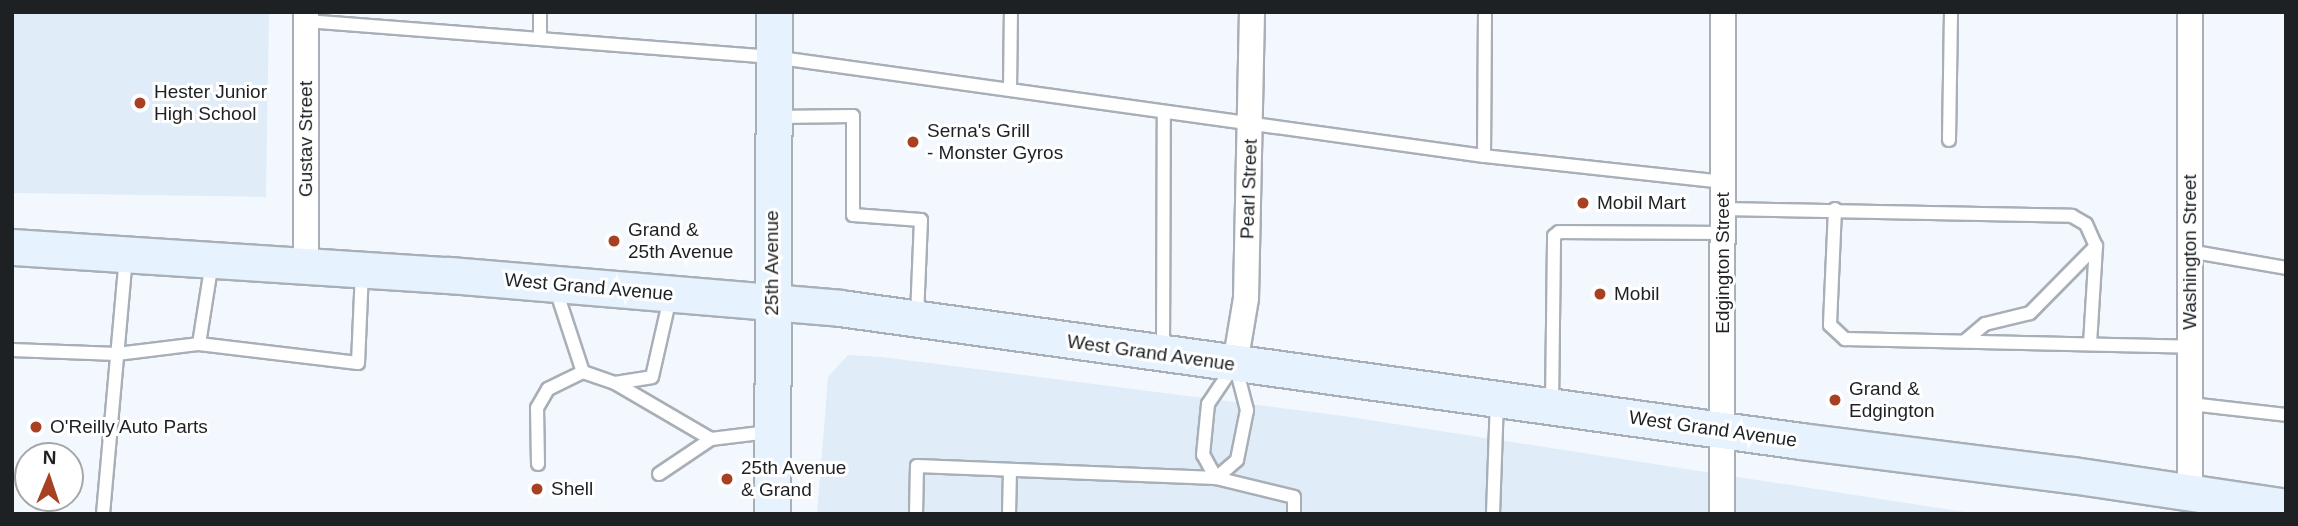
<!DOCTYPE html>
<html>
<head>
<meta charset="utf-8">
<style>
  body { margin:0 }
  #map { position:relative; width:2298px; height:526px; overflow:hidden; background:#f3f8fe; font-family:Helvetica,sans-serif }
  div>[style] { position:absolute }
  .built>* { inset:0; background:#e0edf9 }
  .roads { filter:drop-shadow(2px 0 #a8afb6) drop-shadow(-2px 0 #a8afb6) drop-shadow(0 2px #a8afb6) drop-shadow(0 -2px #a8afb6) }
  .service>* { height:12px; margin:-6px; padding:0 6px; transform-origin:6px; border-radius:6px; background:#fff }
  .minor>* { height:24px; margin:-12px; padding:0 12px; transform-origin:12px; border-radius:12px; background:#fff }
  .secondary>* { height:35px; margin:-17.5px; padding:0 17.5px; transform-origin:17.5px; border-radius:17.5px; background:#e6f2fd }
  .dots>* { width:19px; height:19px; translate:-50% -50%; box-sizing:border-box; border:4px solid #fff; border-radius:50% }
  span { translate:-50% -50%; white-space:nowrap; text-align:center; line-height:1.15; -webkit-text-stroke:6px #fff; paint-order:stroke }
  .poi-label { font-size:19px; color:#1e2123 }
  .left { translate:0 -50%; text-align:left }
  .street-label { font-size:19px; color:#1e2123 }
  .frame { position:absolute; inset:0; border:14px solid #1e2123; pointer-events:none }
  .north { position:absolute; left:14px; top:442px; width:70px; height:70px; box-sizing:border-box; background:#fff; border:2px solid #a5a6a7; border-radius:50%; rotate:2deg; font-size:19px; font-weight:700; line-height:28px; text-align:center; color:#1e2123 }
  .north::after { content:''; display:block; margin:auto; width:24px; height:32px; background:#a84022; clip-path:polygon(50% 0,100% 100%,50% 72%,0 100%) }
</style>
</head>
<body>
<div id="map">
  <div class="built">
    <div style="clip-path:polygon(12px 12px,269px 12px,266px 197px,12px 193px)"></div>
    <div style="clip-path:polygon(848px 355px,882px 357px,1344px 416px,1978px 514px,817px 514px,828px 377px)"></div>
  </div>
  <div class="roads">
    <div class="service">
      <div style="left:306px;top:21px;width:468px;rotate:4.4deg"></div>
      <div style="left:773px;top:57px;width:718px;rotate:7.93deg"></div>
      <div style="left:1484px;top:156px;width:240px;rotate:6.2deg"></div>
      <div style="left:540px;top:39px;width:27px;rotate:-90deg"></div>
      <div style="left:1010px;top:90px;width:78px;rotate:-89.3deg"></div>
      <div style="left:775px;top:117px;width:78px;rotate:-0.7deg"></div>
      <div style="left:853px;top:116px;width:99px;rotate:90deg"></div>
      <div style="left:853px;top:215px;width:68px;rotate:4.2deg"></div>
      <div style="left:921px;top:220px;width:97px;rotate:92.4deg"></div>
      <div style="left:1949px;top:140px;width:128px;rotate:-89.1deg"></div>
      <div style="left:1484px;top:156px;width:144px;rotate:-89.6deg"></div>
      <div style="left:1723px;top:209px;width:349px;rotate:1.1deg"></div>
      <div style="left:2072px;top:216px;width:16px;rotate:30deg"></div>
      <div style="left:2086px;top:224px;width:24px;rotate:66deg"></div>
      <div style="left:2096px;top:246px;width:98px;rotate:93.5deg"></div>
      <div style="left:1835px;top:209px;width:116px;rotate:92.5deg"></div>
      <div style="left:1830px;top:325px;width:21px;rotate:43deg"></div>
      <div style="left:1845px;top:339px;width:346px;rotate:1.3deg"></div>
      <div style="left:2189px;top:251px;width:98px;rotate:9.9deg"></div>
      <div style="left:555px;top:287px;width:89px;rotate:71.8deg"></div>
      <div style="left:583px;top:372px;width:34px;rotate:19deg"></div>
      <div style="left:615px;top:383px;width:111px;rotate:30.3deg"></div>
      <div style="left:1966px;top:340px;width:25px;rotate:-40deg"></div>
      <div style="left:1985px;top:324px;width:46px;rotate:-13.7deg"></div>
      <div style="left:2030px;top:313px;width:94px;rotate:-45.4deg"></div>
      <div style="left:199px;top:344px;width:83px;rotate:-81deg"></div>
      <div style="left:12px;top:350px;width:105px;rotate:2.2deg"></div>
      <div style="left:117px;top:354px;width:83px;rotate:-7deg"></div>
      <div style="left:199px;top:344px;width:160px;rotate:6.8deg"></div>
      <div style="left:358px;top:363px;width:90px;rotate:-87.5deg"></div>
      <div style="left:1163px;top:351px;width:239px;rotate:-89.8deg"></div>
      <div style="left:1235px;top:364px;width:48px;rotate:75.4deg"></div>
      <div style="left:1247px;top:410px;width:51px;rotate:101.3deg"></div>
      <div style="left:1237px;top:460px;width:28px;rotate:139deg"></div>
      <div style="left:1216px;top:478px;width:26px;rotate:-119deg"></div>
      <div style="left:1203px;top:455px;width:51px;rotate:-84.4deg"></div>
      <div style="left:1208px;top:404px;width:48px;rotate:-56deg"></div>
      <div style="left:615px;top:383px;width:37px;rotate:-9deg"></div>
      <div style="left:652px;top:377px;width:81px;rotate:-77.2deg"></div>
      <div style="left:2190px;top:404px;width:97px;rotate:6.5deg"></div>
      <div style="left:1552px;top:405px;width:169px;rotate:-89.3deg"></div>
      <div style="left:1554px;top:236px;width:6px;rotate:-39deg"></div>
      <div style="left:1559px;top:232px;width:164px;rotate:0.3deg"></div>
      <div style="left:538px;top:464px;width:56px;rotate:-91deg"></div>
      <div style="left:537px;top:408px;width:22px;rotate:-60deg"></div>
      <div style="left:548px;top:389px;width:39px;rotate:-26deg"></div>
      <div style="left:659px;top:474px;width:63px;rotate:-33.9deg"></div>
      <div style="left:711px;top:439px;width:58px;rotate:-6.9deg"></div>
      <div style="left:103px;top:514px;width:259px;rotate:-84.9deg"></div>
      <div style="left:916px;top:514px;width:48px;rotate:-88.8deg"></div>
      <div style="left:917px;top:466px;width:299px;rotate:2.3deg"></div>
      <div style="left:1216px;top:478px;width:80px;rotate:13.7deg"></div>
      <div style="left:1294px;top:497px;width:17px;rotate:90deg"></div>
      <div style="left:1009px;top:514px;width:44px;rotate:-88.7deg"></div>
      <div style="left:1493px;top:514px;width:112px;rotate:-88deg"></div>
    </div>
    <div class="minor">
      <div style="left:306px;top:265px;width:253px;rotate:-90deg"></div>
      <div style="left:1235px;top:364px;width:67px;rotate:-80.5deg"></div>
      <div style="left:1246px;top:298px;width:286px;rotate:-88.8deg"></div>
      <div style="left:2190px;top:492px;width:480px;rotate:-90deg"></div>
      <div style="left:1722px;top:514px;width:502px;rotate:-89.89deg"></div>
    </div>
    <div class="secondary">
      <div style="left:12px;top:247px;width:438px;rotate:3.7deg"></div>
      <div style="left:449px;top:275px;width:392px;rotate:4.8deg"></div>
      <div style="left:840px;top:308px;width:970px;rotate:7.88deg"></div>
      <div style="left:1801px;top:441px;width:273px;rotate:7.2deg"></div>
      <div style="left:2072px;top:475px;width:216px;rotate:8.5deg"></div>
      <div style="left:772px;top:514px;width:502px;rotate:-89.77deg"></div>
    </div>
  </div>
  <div class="dots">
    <div style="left:140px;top:103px;background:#a84022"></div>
    <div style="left:913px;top:142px;background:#a84022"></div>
    <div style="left:1583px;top:203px;background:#a84022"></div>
    <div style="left:614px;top:241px;background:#a84022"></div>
    <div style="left:1600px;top:294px;background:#a84022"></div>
    <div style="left:1835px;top:400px;background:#a84022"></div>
    <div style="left:36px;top:427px;background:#a84022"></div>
    <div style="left:727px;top:479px;background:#a84022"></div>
    <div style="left:537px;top:489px;background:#a84022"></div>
  </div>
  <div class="poi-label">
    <span class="left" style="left:154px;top:103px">Hester Junior<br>High School</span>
    <span class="left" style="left:927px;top:142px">Serna's Grill<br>- Monster Gyros</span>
    <span class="left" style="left:1597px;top:203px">Mobil Mart</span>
    <span class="left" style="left:628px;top:241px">Grand &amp;<br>25th Avenue</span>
    <span class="left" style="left:1614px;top:294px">Mobil</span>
    <span class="left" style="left:1849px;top:400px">Grand &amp;<br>Edgington</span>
    <span class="left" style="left:50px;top:427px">O'Reilly Auto Parts</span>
    <span class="left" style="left:741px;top:479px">25th Avenue<br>&amp; Grand</span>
    <span class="left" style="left:551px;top:489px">Shell</span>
  </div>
  <div class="street-label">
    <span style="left:306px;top:139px;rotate:-90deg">Gustav Street</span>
    <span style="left:1249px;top:189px;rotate:-88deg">Pearl Street</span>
    <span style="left:2190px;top:252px;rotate:-90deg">Washington Street</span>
    <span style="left:772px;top:263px;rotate:-90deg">25th Avenue</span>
    <span style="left:1723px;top:263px;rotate:-90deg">Edgington Street</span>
    <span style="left:589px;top:287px;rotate:5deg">West Grand Avenue</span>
    <span style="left:1151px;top:353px;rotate:8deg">West Grand Avenue</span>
    <span style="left:1713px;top:429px;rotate:8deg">West Grand Avenue</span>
  </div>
  <div class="frame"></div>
  <div class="north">N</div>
</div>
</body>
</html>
